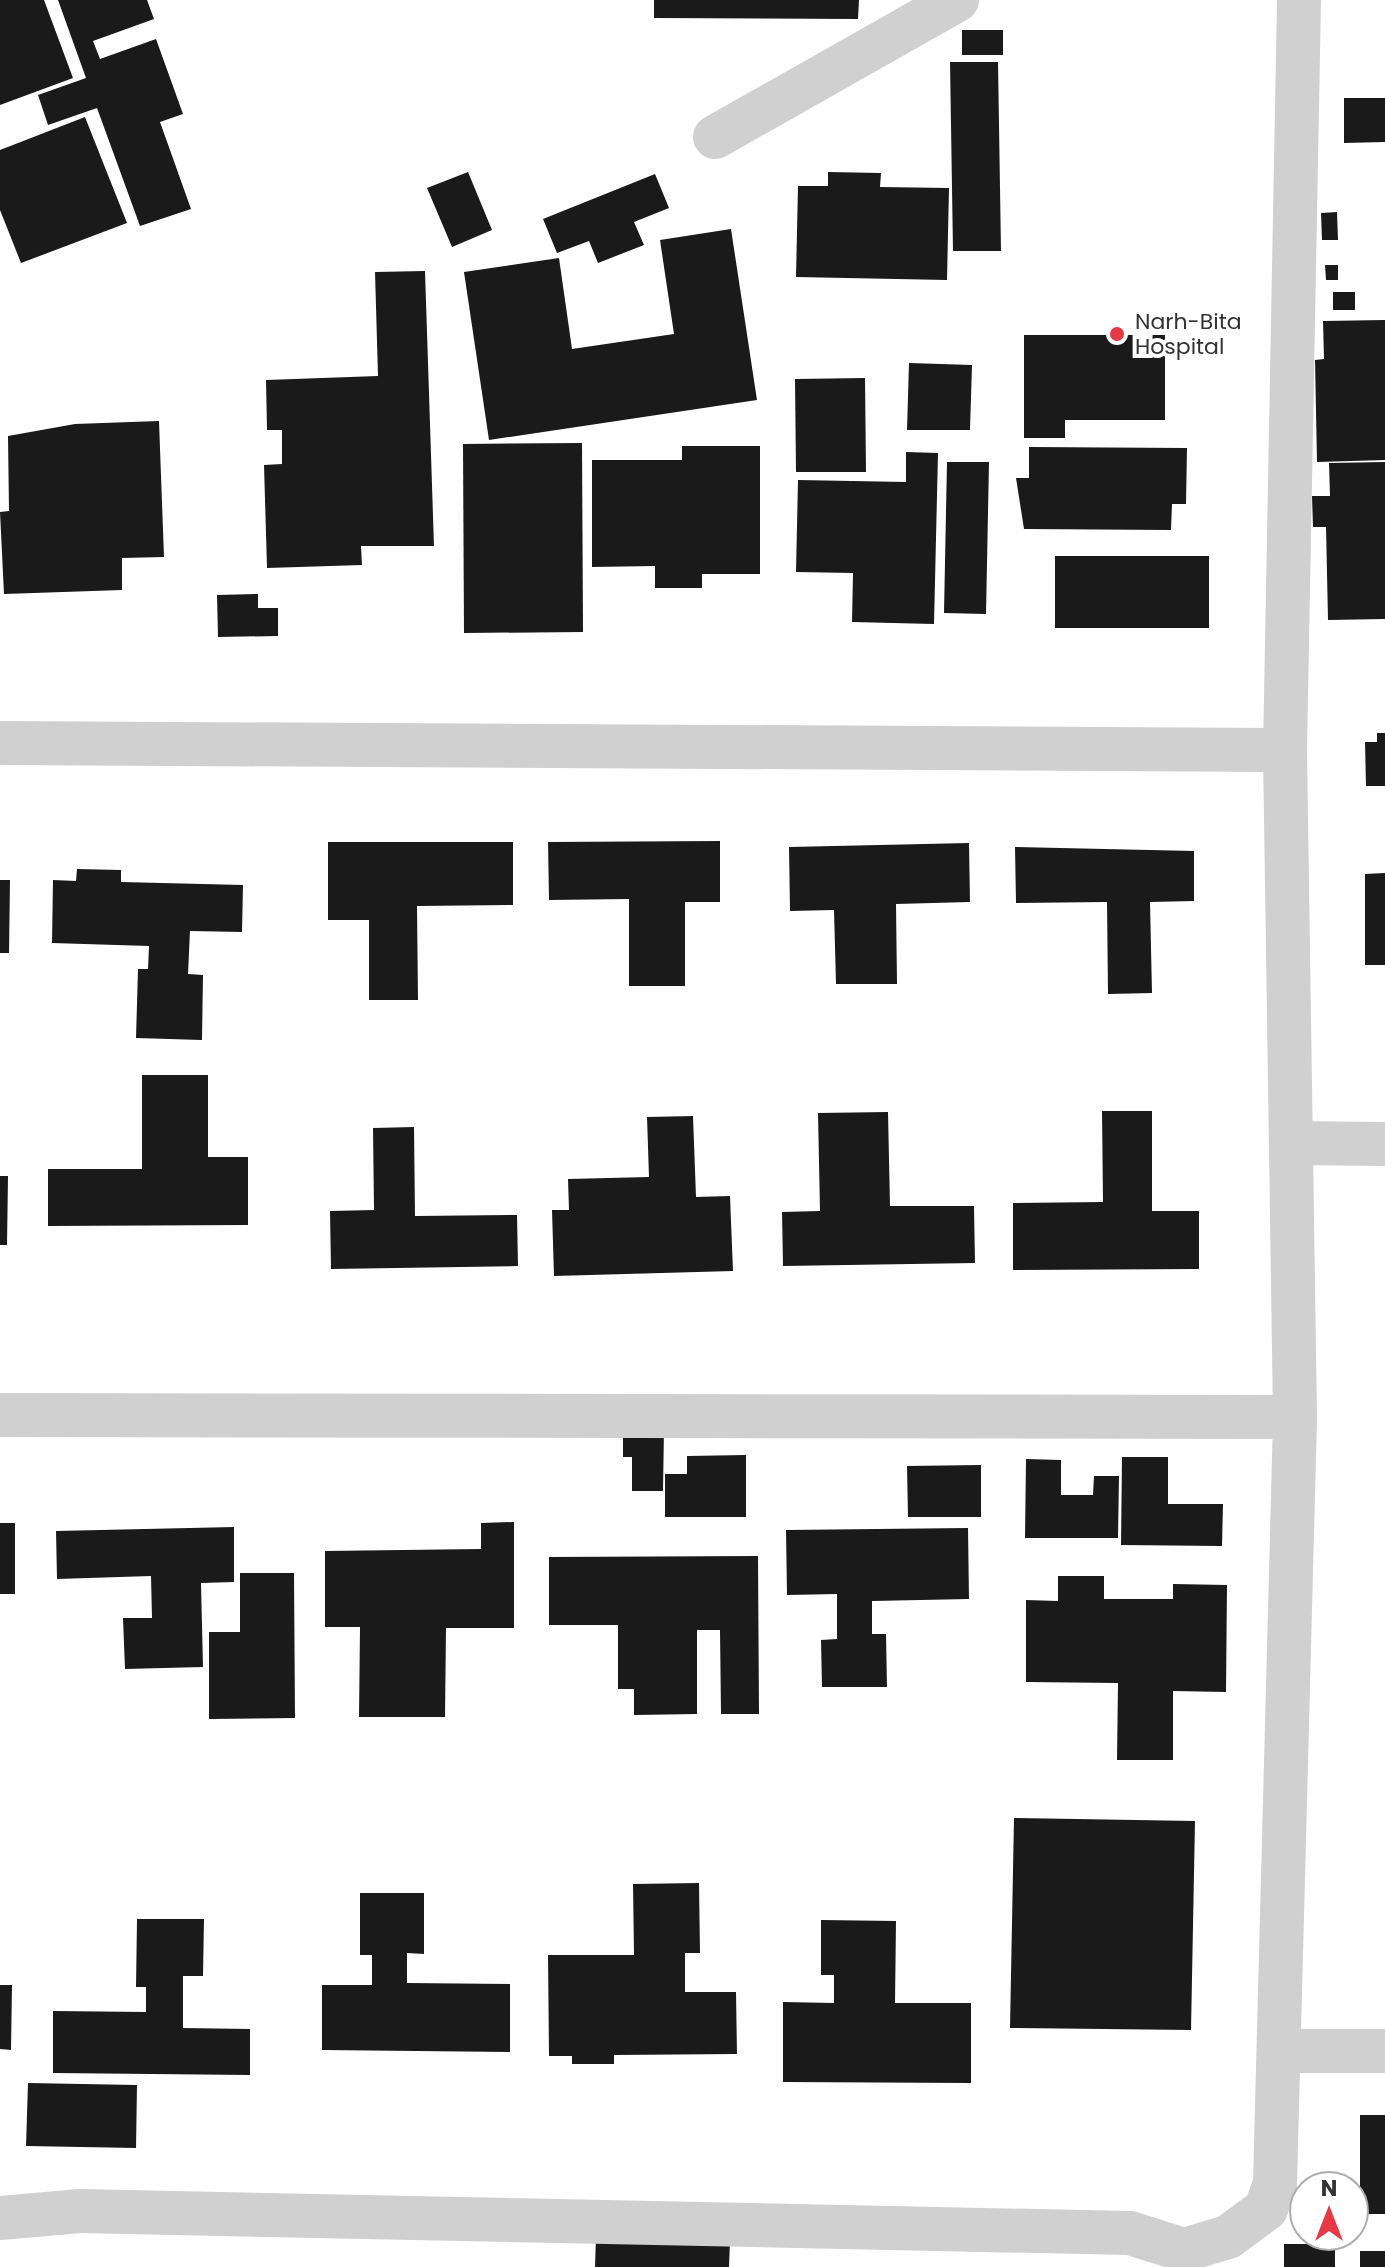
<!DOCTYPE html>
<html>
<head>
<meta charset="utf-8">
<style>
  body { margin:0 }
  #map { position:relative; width:1385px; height:2267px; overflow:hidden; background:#fff; font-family:Poppins,sans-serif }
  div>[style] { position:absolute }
  .building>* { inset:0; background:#1a1a1a }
  .minor>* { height:44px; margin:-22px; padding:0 22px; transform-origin:22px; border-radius:22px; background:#d0d0d0 }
  .dots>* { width:22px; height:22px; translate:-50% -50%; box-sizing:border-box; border:4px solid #fff; border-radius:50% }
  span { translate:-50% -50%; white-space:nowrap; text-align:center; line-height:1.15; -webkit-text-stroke:8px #fff; paint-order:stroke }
  .poi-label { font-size:22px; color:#333 }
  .left { translate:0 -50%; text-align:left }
  .north { position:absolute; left:1289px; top:2171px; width:80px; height:80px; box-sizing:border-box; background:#fff; border:2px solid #adadad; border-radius:50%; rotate:0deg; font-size:22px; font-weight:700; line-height:32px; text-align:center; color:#333 }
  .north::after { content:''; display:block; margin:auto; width:28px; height:36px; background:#e63946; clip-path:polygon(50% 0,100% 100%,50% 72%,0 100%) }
</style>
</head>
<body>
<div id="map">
  <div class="building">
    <div style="clip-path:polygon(0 0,44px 0,73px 78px,0 105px)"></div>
    <div style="clip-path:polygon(58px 0,147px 0,154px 19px,93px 41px,100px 59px,156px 39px,183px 114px,160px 122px,191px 209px,140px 226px,97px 108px,48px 125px,38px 95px,86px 78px)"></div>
    <div style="clip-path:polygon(654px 0,859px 0,858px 19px,654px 18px)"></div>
    <div style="clip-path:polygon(962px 30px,1003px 30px,1003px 55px,962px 55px)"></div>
    <div style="clip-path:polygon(950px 62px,998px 62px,1001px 251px,953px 251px)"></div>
    <div style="clip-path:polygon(1344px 98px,1385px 98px,1385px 142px,1344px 143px)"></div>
    <div style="clip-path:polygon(85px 117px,127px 223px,21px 263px,0 210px,0 150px)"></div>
    <div style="clip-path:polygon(468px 172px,492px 230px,452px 247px,427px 188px)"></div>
    <div style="clip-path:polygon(828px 172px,881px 173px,880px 187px,949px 188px,947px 280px,796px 277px,798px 186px,828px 186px)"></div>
    <div style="clip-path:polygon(655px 174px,669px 208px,634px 222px,644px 245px,598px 263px,589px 241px,557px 253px,543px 219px)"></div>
    <div style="clip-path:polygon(1337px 212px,1338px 240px,1322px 240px,1321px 213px)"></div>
    <div style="clip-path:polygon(731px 229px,757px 400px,489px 440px,464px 272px,559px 258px,572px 349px,674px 334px,660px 240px)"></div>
    <div style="clip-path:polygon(1325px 265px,1338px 265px,1338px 280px,1326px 280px)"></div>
    <div style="clip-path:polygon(425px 271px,434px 546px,361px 546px,362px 565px,267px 568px,264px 465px,282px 464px,282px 430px,267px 430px,266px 380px,378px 376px,375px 272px)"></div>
    <div style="clip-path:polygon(1333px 292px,1355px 292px,1355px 310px,1333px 310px)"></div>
    <div style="clip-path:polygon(1385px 320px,1385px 460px,1317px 462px,1315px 360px,1324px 359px,1323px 321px)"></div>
    <div style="clip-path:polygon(1024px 335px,1165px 335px,1165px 420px,1065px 420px,1065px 438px,1024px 438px)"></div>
    <div style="clip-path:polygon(909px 363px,972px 365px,970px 430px,907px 430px)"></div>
    <div style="clip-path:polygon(865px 378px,866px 472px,796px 472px,795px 379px)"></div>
    <div style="clip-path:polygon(159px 421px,164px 557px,122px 558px,122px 590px,4px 594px,0 512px,9px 511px,8px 436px,75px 424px)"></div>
    <div style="clip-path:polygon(582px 443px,583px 632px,464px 633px,463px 444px)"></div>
    <div style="clip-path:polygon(682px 446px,760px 446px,760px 574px,702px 574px,702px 588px,655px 588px,655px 566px,592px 567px,592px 460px,682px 460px)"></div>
    <div style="clip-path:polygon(1029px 447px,1187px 448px,1186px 504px,1172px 504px,1171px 530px,1024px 529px,1016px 478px,1029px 478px)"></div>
    <div style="clip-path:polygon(906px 452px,938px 453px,934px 624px,852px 622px,853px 573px,796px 572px,798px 480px,906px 482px)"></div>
    <div style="clip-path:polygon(947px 462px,989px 462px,986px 614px,944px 613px)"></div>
    <div style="clip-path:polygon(1385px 462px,1385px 619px,1328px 620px,1326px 527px,1313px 527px,1312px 496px,1330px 496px,1329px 463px)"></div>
    <div style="clip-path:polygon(1055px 556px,1209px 556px,1209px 628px,1055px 628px)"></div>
    <div style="clip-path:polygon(258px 594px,258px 608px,278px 608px,278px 636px,218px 637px,217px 595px)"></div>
    <div style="clip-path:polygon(1377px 733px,1385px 733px,1385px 786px,1366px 786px,1365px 742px,1377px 742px)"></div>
    <div style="clip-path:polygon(720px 841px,720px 902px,685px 902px,685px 986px,629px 986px,629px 899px,549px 900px,548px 842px)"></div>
    <div style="clip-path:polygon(328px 842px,513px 842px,513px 905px,417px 906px,418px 1000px,369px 1000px,369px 920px,328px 920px)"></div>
    <div style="clip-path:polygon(969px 843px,970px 902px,896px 904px,897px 984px,836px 984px,834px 910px,790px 911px,789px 847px)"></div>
    <div style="clip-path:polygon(1015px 847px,1194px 851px,1194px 901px,1150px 902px,1152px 993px,1108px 994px,1107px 902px,1016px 903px)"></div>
    <div style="clip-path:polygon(77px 869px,121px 870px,121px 882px,243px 885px,242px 932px,190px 931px,188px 974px,203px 975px,202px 1040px,136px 1038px,138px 969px,148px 969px,149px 946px,52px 943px,53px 880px,76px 881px)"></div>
    <div style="clip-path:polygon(1385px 873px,1385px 965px,1365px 965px,1365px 874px)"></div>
    <div style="clip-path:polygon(0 880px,10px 880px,9px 953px,0 953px)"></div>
    <div style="clip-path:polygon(142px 1075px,208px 1075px,208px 1157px,248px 1157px,248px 1225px,48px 1226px,48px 1169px,142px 1169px)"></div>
    <div style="clip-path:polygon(1102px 1111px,1152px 1111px,1152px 1211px,1199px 1211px,1199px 1269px,1013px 1270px,1013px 1203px,1103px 1202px)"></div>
    <div style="clip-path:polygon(888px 1112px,890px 1206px,974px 1206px,975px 1263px,783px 1266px,782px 1212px,820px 1211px,818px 1113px)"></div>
    <div style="clip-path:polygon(693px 1116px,696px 1197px,730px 1196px,733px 1271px,554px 1276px,552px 1210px,569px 1210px,568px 1179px,649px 1177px,647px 1117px)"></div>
    <div style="clip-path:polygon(414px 1127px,415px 1216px,517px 1215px,518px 1266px,331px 1269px,330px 1211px,374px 1210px,373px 1128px)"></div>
    <div style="clip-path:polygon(0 1176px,8px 1176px,7px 1245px,0 1245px)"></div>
    <div style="clip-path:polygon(623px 1428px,664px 1428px,663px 1491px,632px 1491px,632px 1457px,623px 1457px)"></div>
    <div style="clip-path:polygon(746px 1455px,746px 1517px,665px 1517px,665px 1474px,687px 1474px,687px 1456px)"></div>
    <div style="clip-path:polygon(1122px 1457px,1168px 1457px,1168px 1504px,1223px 1504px,1222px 1546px,1121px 1545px)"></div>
    <div style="clip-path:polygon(1026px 1459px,1061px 1460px,1061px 1495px,1093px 1495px,1094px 1476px,1119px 1476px,1118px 1538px,1025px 1538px)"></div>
    <div style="clip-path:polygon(981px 1465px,981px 1517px,908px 1517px,907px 1466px)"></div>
    <div style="clip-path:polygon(514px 1522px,514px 1628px,446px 1628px,445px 1717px,359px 1717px,360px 1627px,325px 1627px,325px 1551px,481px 1549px,481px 1523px)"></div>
    <div style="clip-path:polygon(0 1523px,15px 1523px,15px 1594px,0 1594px)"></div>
    <div style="clip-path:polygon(234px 1527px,234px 1582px,201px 1583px,203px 1667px,125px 1669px,123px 1618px,152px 1618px,151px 1576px,57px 1579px,56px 1531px)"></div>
    <div style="clip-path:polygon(968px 1528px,969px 1599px,872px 1601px,872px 1634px,886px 1634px,887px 1687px,822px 1687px,821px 1640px,837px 1639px,837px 1594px,787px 1595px,786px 1530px)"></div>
    <div style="clip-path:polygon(758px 1556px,759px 1714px,721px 1714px,720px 1630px,697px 1630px,697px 1714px,634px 1715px,634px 1689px,618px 1689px,618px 1625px,549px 1625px,549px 1557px)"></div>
    <div style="clip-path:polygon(240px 1573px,294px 1573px,295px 1718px,209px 1719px,209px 1632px,240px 1632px)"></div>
    <div style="clip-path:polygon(1058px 1576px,1104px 1576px,1104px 1599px,1173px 1599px,1173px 1584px,1227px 1585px,1226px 1692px,1173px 1691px,1173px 1760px,1117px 1760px,1118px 1683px,1026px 1682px,1026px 1600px,1058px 1601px)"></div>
    <div style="clip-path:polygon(1014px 1818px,1195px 1821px,1191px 2030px,1010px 2028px)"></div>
    <div style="clip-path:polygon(699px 1883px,700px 1953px,685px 1953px,685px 1992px,736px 1992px,737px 2054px,614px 2055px,614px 2064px,572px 2064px,572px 2056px,549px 2056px,548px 1955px,634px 1955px,633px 1884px)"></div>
    <div style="clip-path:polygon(360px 1893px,424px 1893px,424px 1954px,407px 1953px,407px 1983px,510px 1984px,510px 2052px,322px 2050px,322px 1985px,372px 1985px,372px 1955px,360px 1955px)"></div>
    <div style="clip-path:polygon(137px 1919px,204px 1919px,203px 1976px,183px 1976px,183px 2028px,250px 2029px,250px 2075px,53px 2073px,53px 2011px,146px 2012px,146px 1987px,136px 1987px)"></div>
    <div style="clip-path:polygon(821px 1920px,896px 1921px,895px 2003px,971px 2003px,971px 2083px,783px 2082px,783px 2002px,834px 2003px,834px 1975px,821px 1975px)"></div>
    <div style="clip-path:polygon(0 1985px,12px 1985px,11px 2050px,0 2049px)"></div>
    <div style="clip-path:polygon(28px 2083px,137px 2085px,136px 2148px,26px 2146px)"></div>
    <div style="clip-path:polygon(1360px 2115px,1385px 2115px,1385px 2214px,1360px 2214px)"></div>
    <div style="clip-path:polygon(596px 2238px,730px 2241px,729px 2267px,595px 2267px)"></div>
    <div style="clip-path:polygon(1284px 2244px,1335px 2244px,1335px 2267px,1284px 2267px)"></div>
    <div style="clip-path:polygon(1360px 2251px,1385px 2251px,1385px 2267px,1360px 2267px)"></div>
  </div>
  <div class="minor">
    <div style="left:715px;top:137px;width:278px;rotate:-29.5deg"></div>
    <div style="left:0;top:743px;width:1285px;rotate:0.31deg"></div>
    <div style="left:1293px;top:1143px;width:92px;rotate:0.6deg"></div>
    <div style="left:0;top:1415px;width:1295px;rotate:0.09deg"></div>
    <div style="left:1280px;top:2051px;width:105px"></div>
    <div style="left:0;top:2218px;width:80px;rotate:-5deg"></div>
    <div style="left:80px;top:2211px;width:1050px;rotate:1.2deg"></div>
    <div style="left:1130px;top:2233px;width:57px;rotate:17.5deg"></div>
    <div style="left:1184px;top:2250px;width:46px;rotate:-16.5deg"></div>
    <div style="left:1228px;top:2237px;width:47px;rotate:-36.4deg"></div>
    <div style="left:1266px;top:2209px;width:28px;rotate:-71deg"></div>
    <div style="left:1275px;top:2183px;width:766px;rotate:-88.5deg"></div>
    <div style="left:1295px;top:1417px;width:667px;rotate:-90.86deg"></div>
    <div style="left:1285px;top:750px;width:750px;rotate:-88.93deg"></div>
  </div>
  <div class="dots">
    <div style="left:1117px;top:334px;background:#e63946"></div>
  </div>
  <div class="poi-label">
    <span class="left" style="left:1135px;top:334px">Narh-Bita<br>Hospital</span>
  </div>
  <div class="north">N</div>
</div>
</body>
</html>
